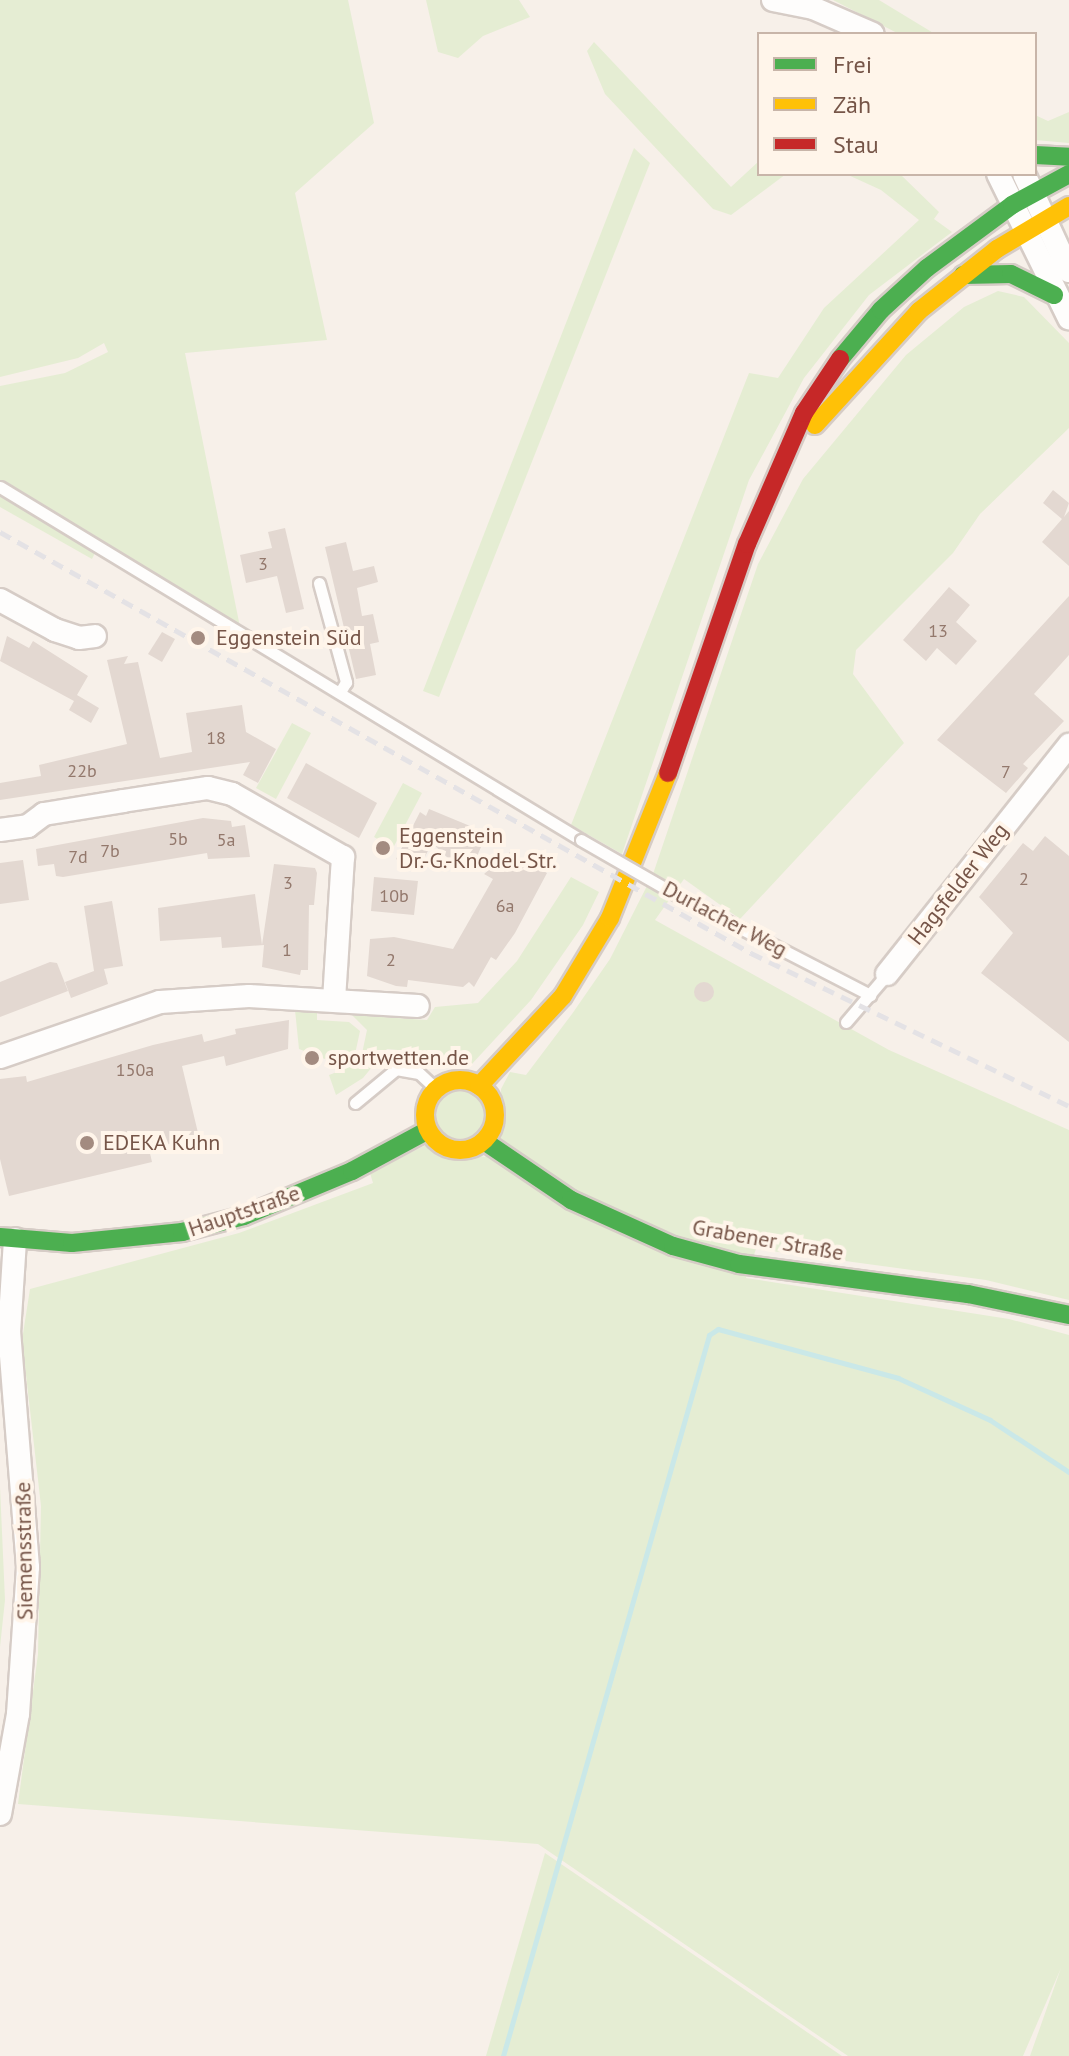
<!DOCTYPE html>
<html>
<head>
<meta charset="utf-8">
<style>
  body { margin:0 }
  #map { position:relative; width:1069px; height:2056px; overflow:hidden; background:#f7f0e9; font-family:"PT Sans",sans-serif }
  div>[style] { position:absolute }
  .green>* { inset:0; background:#e5edd3 }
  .round { border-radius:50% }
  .stream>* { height:5px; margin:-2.5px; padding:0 2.5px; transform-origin:2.5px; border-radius:2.5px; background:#cae8e8 }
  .building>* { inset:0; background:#e3d8d1 }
  .roads { filter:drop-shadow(2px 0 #d6ccc6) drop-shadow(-2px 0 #d6ccc6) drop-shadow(0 2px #d6ccc6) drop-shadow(0 -2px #d6ccc6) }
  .lane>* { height:11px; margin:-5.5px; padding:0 5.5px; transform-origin:5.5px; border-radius:5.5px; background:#fefdfc }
  .street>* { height:22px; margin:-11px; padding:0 11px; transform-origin:11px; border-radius:11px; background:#fefdfc }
  .fast>* { height:18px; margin:-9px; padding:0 9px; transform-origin:9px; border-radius:9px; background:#4caf50 }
  .slow>* { height:18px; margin:-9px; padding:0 9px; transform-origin:9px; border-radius:9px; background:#ffc107 }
  .slow>.ring { margin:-9px; padding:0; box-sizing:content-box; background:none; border:18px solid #ffc107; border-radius:50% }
  .jam>* { height:18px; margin:-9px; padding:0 9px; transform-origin:9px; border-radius:9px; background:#c62828 }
  .rail>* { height:5px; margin-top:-2.5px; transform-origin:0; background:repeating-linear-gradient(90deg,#e4e2e5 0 12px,transparent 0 20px) }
  .bridges { filter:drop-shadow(2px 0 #d6ccc6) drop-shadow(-2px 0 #d6ccc6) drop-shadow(0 2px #d6ccc6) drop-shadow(0 -2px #d6ccc6) }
  .lane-bridge>* { height:11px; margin:-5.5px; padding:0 5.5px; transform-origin:5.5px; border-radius:5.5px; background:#fefdfc }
  .dots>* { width:22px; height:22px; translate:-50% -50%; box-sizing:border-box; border:4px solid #fff5ea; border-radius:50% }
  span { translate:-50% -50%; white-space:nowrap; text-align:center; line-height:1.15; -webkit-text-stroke:8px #fff5ea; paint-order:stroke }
  .number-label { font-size:18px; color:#93786c }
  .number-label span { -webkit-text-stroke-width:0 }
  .poi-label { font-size:22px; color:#765548 }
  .left { translate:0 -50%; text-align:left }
  .street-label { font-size:22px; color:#765548 }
  .legend { position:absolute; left:757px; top:32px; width:280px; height:144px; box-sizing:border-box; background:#fff5ea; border:2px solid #c8b5a9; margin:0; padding:10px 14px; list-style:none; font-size:24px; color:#765548 }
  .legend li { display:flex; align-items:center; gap:16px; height:40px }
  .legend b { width:40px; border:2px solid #c8b5a9 }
</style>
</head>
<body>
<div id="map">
  <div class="green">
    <div style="clip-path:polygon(0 0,348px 0,374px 123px,295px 193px,327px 340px,185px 353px,240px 627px,0 481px,0 386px,65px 373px,108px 352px,104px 343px,78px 358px,0 377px)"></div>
    <div style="clip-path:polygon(426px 0,519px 0,530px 17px,483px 36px,458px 58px,438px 52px)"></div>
    <div style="clip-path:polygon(833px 0,879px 0,935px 34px,899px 34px)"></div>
    <div style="clip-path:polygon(594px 42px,731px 187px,759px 161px,759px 174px,786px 174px,731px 215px,713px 209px,605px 94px,587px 51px)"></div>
    <div style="clip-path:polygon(1069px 112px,1069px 143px,1035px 140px,1035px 115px,1048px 121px)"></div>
    <div style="clip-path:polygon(634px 148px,650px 163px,439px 697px,423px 691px)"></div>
    <div style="clip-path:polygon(846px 174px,900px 174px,939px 212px,934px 219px,952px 232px,869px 295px,804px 378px,749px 480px,622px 854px,571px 825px,749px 373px,778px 378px,824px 308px,919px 220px,881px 190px)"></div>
    <div style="clip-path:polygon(998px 291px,1024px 297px,1069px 343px,1069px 428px,980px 514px,953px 553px,856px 650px,853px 674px,904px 743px,740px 919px,684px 879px,655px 920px,889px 1050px,1069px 1130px,1069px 1300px,986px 1280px,756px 1249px,746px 1278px,1009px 1319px,1069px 1335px,1069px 2056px,1030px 2056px,1061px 1968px,1023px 2056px,848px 2056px,538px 1844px,18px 1804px,38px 1654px,41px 1506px,22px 1340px,30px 1289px,239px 1233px,373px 1183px,370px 1173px,426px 1145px,485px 1157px,499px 1140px,501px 1089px,510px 1072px,526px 1075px,572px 1014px,610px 959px,653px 874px,758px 564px,803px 479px,906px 355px,964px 307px)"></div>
    <div style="clip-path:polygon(0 493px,96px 551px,92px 559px,0 507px)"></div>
    <div style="clip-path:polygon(292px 723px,311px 733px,276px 799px,256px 788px)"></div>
    <div style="clip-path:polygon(403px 783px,422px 793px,393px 848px,374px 837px)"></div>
    <div style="clip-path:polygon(571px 877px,599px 892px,583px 925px,531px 1000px,471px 1065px,447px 1066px,419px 1052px,387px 1049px,363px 1078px,336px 1095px,329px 1075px,360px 1063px,367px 1030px,352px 1015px,427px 1020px,435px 1007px,478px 1003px,517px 961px)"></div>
    <div style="clip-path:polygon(295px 1010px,317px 1012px,317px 1020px,349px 1022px,360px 1031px,354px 1059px,334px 1066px,330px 1055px,325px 1059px,299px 1049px)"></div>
    <div class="round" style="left:436px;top:1091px;width:48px;height:48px"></div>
    <div style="clip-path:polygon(0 1487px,5px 1600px,0 1647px)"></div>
    <div style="clip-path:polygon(545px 1853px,842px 2056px,486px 2056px)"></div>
  </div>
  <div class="stream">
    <div style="left:503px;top:2056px;width:750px;rotate:-74.05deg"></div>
    <div style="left:709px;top:1335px;width:11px;rotate:-34deg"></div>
    <div style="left:718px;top:1329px;width:187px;rotate:15.2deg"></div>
    <div style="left:898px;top:1378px;width:101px;rotate:24.5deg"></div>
    <div style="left:990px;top:1420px;width:95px;rotate:33.4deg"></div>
  </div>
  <div class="building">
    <div style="clip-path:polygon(1053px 490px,1069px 503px,1064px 517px,1069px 511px,1069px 566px,1042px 542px,1062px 519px,1043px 503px)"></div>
    <div style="clip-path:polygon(285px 528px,304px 609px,286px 613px,277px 576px,246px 583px,240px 555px,272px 548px,268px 532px)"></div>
    <div style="clip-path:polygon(346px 542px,353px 571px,374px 566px,378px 582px,357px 588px,362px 616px,373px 614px,379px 642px,370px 644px,376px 675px,356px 679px,325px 547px)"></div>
    <div style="clip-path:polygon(949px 587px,970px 605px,956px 622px,977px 641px,956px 665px,937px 648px,926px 661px,903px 640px)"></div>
    <div style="clip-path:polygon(1069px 596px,1069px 655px,1034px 694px,1064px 721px,1023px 764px,1028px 768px,1006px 793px,937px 740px)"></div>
    <div style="clip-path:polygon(162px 632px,175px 639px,162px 662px,148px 654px)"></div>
    <div style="clip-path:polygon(7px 636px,29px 648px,33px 641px,88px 676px,77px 695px,99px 708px,91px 723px,69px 710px,74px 701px,0 661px)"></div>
    <div style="clip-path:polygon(128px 656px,124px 664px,138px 662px,160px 758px,192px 752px,186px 713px,242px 705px,246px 732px,276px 749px,258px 783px,243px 775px,250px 762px,0 800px,0 783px,41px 776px,39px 765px,127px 744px,107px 660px)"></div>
    <div style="clip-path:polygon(306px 763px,377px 803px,359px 838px,287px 798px)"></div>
    <div style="clip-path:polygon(429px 809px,487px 833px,472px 868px,449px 859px,432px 843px,417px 872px,396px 859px,420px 812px,426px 816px)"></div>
    <div style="clip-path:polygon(203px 818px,231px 821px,232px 827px,245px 825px,250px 857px,208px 859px,207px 853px,63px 877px,56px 876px,54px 864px,38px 866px,36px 849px)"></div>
    <div style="clip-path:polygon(1045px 836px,1069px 856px,1069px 1042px,981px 973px,1013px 933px,979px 897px,1023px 843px,1033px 851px)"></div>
    <div style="clip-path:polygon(510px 852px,547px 873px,515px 933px,496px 960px,491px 957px,474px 987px,469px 982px,463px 987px,408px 980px,407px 987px,396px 986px,367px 976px,370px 939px,394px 937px,453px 949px,493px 879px,484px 874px)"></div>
    <div style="clip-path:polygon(23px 860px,29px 900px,0 904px,0 863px)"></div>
    <div style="clip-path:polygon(274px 864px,315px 868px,317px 873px,314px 905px,309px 905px,308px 970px,301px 970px,300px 975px,262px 967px,264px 945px,222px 948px,221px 937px,160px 941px,158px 908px,255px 894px,262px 945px)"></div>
    <div style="clip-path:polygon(374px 877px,418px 881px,414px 915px,371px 911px)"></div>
    <div style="clip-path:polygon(112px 901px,123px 966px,104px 969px,108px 984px,71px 998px,65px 982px,94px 971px,84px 906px)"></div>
    <div style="clip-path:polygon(50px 962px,57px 963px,68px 991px,0 1017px,0 982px)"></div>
    <div class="round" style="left:694px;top:982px;width:20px;height:20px"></div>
    <div style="clip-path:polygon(289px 1020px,288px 1049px,226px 1066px,224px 1056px,182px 1066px,199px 1137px,149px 1149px,152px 1162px,9px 1196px,0 1159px,0 1079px,26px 1076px,27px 1082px,153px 1045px,202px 1034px,204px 1042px,236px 1034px,235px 1029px)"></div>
  </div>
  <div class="roads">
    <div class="lane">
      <div style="left:0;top:487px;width:680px;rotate:31.28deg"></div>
      <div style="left:319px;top:583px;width:103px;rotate:74.7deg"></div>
      <div style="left:346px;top:682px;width:12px;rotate:121deg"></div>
      <div style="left:682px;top:898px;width:212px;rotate:27.3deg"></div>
      <div style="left:846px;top:1022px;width:63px;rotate:-49.5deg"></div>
      <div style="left:355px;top:1103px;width:53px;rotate:-39.7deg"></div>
      <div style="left:396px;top:1069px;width:23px;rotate:10deg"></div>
      <div style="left:419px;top:1073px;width:23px;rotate:43deg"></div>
    </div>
    <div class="street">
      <div style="left:773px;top:0;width:41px;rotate:11.3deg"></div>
      <div style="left:813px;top:8px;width:65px;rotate:23.4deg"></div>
      <div style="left:998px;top:174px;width:161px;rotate:63.8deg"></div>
      <div style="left:1024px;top:174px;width:107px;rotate:65.1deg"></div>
      <div style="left:0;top:600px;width:63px;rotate:28.6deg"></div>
      <div style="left:55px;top:630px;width:25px;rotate:18deg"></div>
      <div style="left:79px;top:638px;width:16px;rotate:-7deg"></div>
      <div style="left:0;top:830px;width:28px;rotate:-8deg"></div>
      <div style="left:28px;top:826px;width:20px;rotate:-37deg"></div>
      <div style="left:44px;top:814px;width:80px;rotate:-9.3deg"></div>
      <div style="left:123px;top:801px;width:86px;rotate:-8.7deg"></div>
      <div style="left:208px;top:788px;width:25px;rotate:14deg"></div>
      <div style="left:232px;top:794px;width:128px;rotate:29.6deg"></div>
      <div style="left:343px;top:857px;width:143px;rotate:93.6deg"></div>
      <div style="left:887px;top:974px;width:293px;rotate:-51.5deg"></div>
      <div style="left:0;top:1057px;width:169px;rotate:-19deg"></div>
      <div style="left:160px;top:1002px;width:89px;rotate:-3.9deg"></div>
      <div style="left:249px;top:996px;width:169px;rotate:3.4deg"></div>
      <div style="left:0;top:1814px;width:102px;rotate:-79.8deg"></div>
      <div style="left:18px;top:1714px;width:147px;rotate:-86.1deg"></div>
      <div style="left:28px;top:1567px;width:235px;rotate:-94.6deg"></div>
      <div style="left:9px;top:1333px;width:94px;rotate:-86.3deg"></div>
    </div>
    <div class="fast">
      <div style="left:1035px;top:155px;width:34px;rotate:3deg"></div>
      <div style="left:963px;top:275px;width:48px;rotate:-1.2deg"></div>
      <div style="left:1011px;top:274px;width:48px;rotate:26deg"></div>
      <div style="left:840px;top:359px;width:64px;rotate:-50.1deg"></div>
      <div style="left:881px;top:310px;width:62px;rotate:-42.4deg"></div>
      <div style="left:927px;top:268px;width:106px;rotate:-36.5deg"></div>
      <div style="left:1012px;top:205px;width:65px;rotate:-28.5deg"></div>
      <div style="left:484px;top:1141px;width:105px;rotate:34.1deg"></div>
      <div style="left:571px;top:1200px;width:112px;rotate:24.3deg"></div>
      <div style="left:673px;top:1246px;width:68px;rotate:15.3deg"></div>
      <div style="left:739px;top:1264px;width:231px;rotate:7.5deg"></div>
      <div style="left:968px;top:1294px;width:103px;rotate:11.7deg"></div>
      <div style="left:0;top:1237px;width:72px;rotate:4.8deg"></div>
      <div style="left:72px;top:1243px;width:111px;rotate:-5.7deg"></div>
      <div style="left:182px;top:1232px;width:64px;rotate:-14.5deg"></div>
      <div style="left:244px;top:1216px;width:117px;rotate:-22.6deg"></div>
      <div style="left:352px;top:1171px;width:86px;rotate:-28.3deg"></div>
    </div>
    <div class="slow">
      <div style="left:815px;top:425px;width:154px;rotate:-47.6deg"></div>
      <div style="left:919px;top:311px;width:100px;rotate:-38.5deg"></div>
      <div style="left:997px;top:249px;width:84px;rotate:-30.8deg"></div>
      <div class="ring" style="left:425px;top:1080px;width:52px;height:52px"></div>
      <div style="left:479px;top:1086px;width:123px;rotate:-47deg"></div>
      <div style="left:563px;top:996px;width:91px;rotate:-58.9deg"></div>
      <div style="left:610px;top:918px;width:156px;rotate:-68.2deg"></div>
    </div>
    <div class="jam">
      <div style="left:668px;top:773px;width:242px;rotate:-71deg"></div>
      <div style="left:747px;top:544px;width:143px;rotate:-66.5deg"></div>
      <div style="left:804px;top:413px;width:65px;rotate:-56.3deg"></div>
    </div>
  </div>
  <div class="rail">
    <div style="left:0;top:532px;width:861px;rotate:29.27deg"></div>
    <div style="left:751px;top:953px;width:353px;rotate:25.7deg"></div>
  </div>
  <div class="bridges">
    <div class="lane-bridge">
      <div style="left:581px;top:840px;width:116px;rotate:29.9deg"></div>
    </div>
  </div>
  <div class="dots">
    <div style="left:198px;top:638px;background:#a38b80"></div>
    <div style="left:383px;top:848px;background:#a38b80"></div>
    <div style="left:312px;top:1058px;background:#a38b80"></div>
    <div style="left:87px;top:1143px;background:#a38b80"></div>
  </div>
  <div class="number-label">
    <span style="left:263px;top:564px">3</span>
    <span style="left:938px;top:631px">13</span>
    <span style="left:216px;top:738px">18</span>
    <span style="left:82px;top:771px">22b</span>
    <span style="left:1006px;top:772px">7</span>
    <span style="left:178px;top:839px">5b</span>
    <span style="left:226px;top:840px">5a</span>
    <span style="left:110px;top:851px">7b</span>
    <span style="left:78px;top:857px">7d</span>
    <span style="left:1024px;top:879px">2</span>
    <span style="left:288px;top:883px">3</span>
    <span style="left:394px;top:896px">10b</span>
    <span style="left:505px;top:906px">6a</span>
    <span style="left:287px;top:950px">1</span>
    <span style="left:391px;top:960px">2</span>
    <span style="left:135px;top:1070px">150a</span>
  </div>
  <div class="poi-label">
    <span class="left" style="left:216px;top:638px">Eggenstein Süd</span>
    <span class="left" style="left:399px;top:848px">Eggenstein<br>Dr.-G.-Knodel-Str.</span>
    <span class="left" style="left:328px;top:1058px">sportwetten.de</span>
    <span class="left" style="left:103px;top:1143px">EDEKA Kuhn</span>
  </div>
  <div class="street-label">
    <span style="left:958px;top:884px;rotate:-52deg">Hagsfelder Weg</span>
    <span style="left:725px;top:919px;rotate:28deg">Durlacher Weg</span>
    <span style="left:244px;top:1211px;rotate:-19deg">Hauptstraße</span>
    <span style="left:768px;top:1240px;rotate:10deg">Grabener Straße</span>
    <span style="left:24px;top:1551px;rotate:-91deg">Siemensstraße</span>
  </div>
  <ul class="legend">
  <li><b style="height:10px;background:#4caf50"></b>Frei</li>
  <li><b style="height:10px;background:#ffc107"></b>Zäh</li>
  <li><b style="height:10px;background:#c62828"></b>Stau</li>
  </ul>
</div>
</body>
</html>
